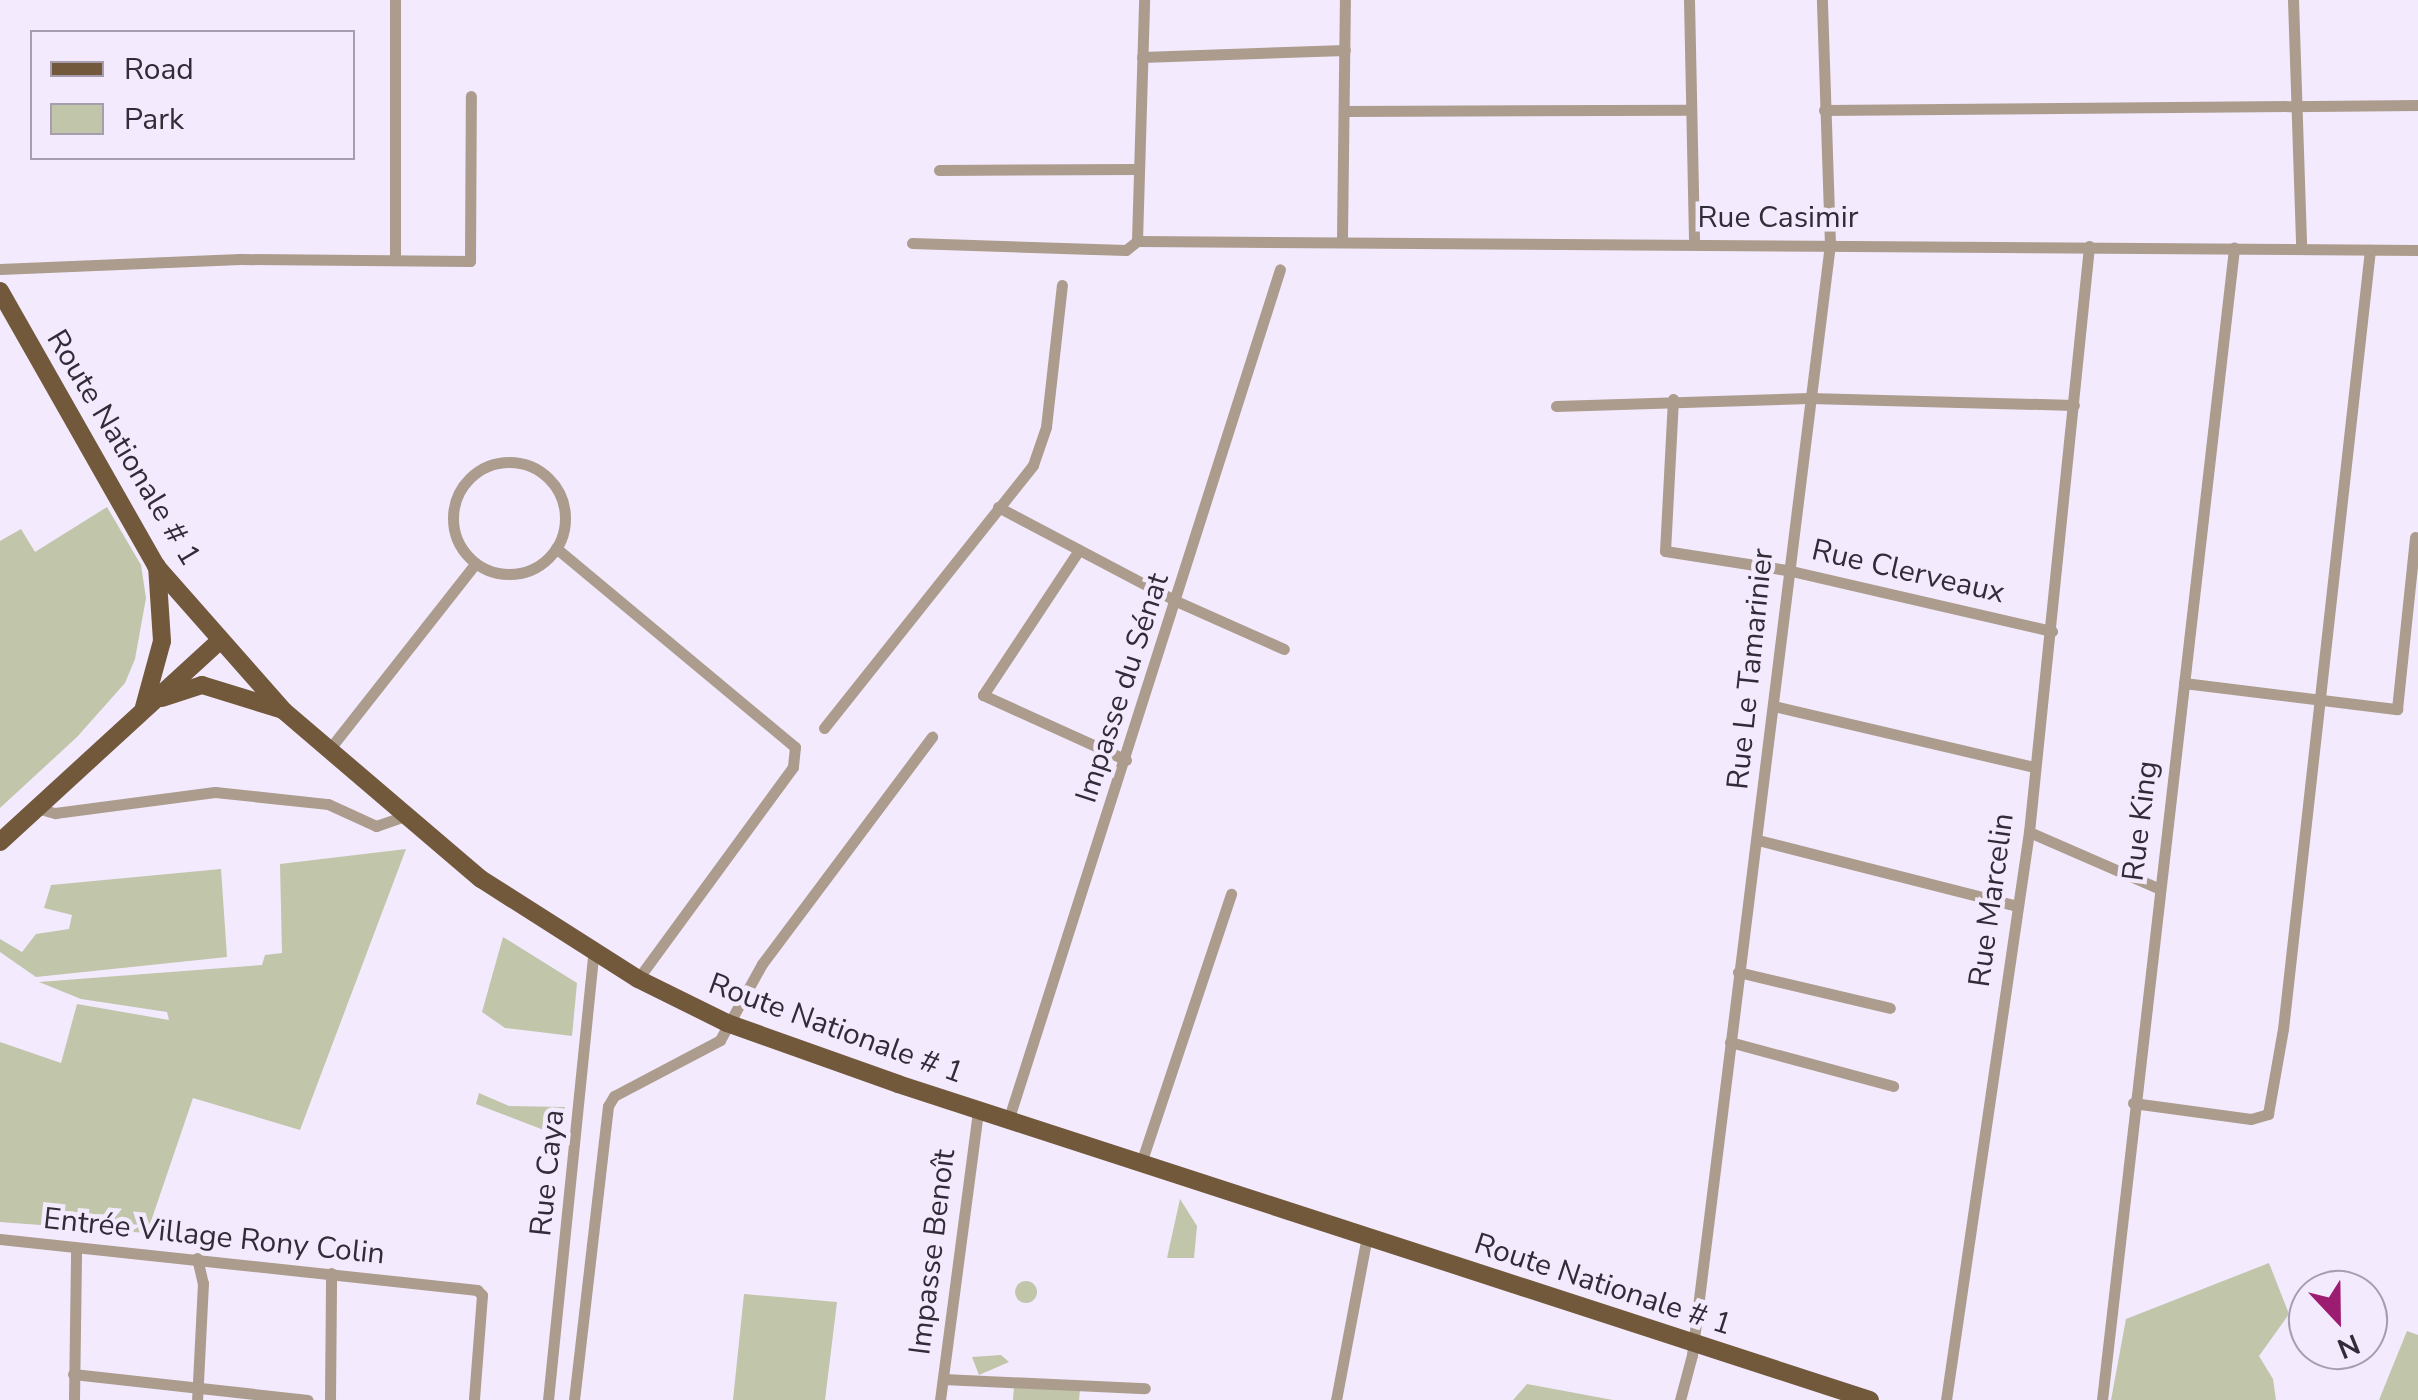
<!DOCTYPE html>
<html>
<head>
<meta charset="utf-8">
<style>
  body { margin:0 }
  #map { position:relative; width:2418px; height:1400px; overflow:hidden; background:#f3eafe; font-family:"Nunito Sans",sans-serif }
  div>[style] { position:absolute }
  .green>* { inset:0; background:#c1c5aa }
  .round { border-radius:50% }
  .street>* { height:11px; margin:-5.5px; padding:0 5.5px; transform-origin:5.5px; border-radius:5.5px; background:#ab9c8d }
  .street>.ring { margin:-5.5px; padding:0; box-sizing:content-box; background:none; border:11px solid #ab9c8d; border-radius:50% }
  .primary>* { height:18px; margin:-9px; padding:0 9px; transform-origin:9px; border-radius:9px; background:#72593c }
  span { translate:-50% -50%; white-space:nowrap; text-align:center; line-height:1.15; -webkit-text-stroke:9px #f3eafe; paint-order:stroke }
  .street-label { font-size:30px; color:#322c38 }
  .legend { position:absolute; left:30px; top:30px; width:325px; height:130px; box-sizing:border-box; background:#f3eafe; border:2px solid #a69eaf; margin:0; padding:12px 18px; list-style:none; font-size:30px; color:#322c38 }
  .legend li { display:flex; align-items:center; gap:20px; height:50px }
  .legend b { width:50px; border:2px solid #a69eaf }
  .north { position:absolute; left:2288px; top:1270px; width:100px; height:100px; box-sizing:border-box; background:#f3eafe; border:2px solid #a69eaf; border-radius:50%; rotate:158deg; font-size:28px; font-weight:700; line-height:40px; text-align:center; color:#322c38 }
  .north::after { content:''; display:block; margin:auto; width:35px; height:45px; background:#9b1c71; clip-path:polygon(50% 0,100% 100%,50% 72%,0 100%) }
</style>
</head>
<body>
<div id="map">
  <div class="green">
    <div style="clip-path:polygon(107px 507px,141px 565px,146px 598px,135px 659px,125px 683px,77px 737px,0 808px,0 541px,21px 529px,35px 552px)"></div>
    <div style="clip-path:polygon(406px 849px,300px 1130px,193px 1098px,147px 1233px,0 1222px,0 1042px,61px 1063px,77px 1004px,169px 1020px,167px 1012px,81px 999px,39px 982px,262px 965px,265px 955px,282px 953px,280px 864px)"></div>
    <div style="clip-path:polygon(221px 869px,227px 957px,36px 977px,0 952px,0 939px,22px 952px,36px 934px,69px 929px,72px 915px,44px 908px,51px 885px)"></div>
    <div style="clip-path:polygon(503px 937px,577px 983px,572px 1036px,505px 1028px,482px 1012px)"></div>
    <div style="clip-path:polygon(479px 1093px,509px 1106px,565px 1107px,562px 1137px,476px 1104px)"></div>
    <div style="clip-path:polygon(1180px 1199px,1197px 1226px,1194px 1258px,1167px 1258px)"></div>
    <div style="clip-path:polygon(2269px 1263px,2289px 1314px,2259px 1356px,2273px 1379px,2276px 1400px,2111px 1400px,2126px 1319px)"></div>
    <div class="round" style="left:1015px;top:1281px;width:22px;height:22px"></div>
    <div style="clip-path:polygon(744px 1294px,837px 1302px,825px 1400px,733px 1400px)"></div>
    <div style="clip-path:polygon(2407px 1331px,2418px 1335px,2418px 1400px,2379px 1400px)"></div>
    <div style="clip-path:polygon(1001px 1355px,1009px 1362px,979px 1375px,972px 1357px)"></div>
    <div style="clip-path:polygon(1527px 1384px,1613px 1400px,1513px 1400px)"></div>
    <div style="clip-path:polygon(1014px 1387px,1080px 1390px,1079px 1400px,1013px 1400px)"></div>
  </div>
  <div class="street">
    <div style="left:1689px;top:0;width:243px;rotate:88.8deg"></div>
    <div style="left:2293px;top:0;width:246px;rotate:88.1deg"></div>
    <div style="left:1142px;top:57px;width:203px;rotate:-2deg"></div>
    <div style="left:1824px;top:110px;width:594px;rotate:-0.48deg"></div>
    <div style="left:1344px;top:111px;width:347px;rotate:-0.2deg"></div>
    <div style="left:939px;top:170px;width:198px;rotate:-0.3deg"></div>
    <div style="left:1342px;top:238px;width:238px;rotate:-89.3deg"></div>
    <div style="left:1137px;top:241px;width:1281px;rotate:0.4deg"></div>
    <div style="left:1137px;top:241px;width:241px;rotate:-88.3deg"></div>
    <div style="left:912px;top:243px;width:214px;rotate:1.9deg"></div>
    <div style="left:1126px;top:250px;width:14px;rotate:-39deg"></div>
    <div style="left:395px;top:260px;width:260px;rotate:-90deg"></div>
    <div style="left:0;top:269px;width:240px;rotate:-2.4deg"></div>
    <div style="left:240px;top:259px;width:230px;rotate:0.5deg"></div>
    <div style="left:470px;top:261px;width:165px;rotate:-89.7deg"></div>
    <div style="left:1673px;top:399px;width:152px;rotate:93deg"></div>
    <div style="left:1665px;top:551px;width:123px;rotate:8.9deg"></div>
    <div style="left:1787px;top:570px;width:272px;rotate:13deg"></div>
    <div style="left:1556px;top:406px;width:253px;rotate:-1.8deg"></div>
    <div style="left:1809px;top:398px;width:265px;rotate:1.5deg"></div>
    <div class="ring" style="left:453px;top:462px;width:101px;height:101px"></div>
    <div style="left:998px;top:507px;width:201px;rotate:27.8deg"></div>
    <div style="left:1176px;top:601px;width:118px;rotate:24deg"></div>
    <div style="left:556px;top:548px;width:311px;rotate:39.8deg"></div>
    <div style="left:795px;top:747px;width:20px;rotate:96deg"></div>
    <div style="left:793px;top:767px;width:263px;rotate:126.2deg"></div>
    <div style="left:1079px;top:550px;width:174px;rotate:123.5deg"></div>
    <div style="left:983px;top:695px;width:157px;rotate:24.4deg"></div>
    <div style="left:2184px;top:683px;width:215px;rotate:7deg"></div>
    <div style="left:2397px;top:709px;width:173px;rotate:-84deg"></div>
    <div style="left:1774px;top:706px;width:268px;rotate:13.2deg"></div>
    <div style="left:824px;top:728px;width:336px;rotate:-51.5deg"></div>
    <div style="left:1033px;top:465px;width:40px;rotate:-71.1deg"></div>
    <div style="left:1046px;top:427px;width:143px;rotate:-83.6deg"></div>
    <div style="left:328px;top:751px;width:238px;rotate:-51.8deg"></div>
    <div style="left:37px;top:808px;width:19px;rotate:16deg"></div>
    <div style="left:55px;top:813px;width:161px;rotate:-7.5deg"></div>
    <div style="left:215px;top:792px;width:114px;rotate:6.1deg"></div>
    <div style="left:328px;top:804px;width:53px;rotate:24.6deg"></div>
    <div style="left:376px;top:826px;width:28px;rotate:-19deg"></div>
    <div style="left:2029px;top:832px;width:141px;rotate:23.5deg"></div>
    <div style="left:1758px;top:840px;width:266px;rotate:14.3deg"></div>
    <div style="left:1738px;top:972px;width:156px;rotate:13.3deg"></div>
    <div style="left:1730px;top:1042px;width:169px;rotate:15.1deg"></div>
    <div style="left:2133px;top:1103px;width:119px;rotate:7.7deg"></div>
    <div style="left:2251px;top:1119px;width:18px;rotate:-16deg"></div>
    <div style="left:2268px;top:1114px;width:86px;rotate:-80deg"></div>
    <div style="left:2283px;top:1029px;width:784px;rotate:-83.63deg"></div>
    <div style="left:1008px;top:1121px;width:894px;rotate:-72.29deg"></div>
    <div style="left:1141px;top:1163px;width:284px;rotate:-71.5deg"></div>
    <div style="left:0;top:1239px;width:480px;rotate:6.1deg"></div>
    <div style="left:477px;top:1290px;width:7px;rotate:45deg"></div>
    <div style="left:482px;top:1295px;width:105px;rotate:94.4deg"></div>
    <div style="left:197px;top:1258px;width:26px;rotate:77deg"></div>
    <div style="left:203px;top:1283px;width:117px;rotate:92.9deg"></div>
    <div style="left:73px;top:1374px;width:236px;rotate:6.3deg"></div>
    <div style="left:943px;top:1379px;width:202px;rotate:2.6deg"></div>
    <div style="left:74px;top:1400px;width:150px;rotate:-89.2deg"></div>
    <div style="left:330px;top:1400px;width:127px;rotate:-89.5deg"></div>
    <div style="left:548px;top:1400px;width:451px;rotate:-84.2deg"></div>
    <div style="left:574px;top:1400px;width:296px;rotate:-83.4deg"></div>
    <div style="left:608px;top:1106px;width:12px;rotate:-59deg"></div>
    <div style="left:614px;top:1096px;width:120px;rotate:-27.8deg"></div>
    <div style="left:720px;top:1040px;width:87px;rotate:-61.1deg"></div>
    <div style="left:762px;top:964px;width:284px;rotate:-53.2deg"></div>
    <div style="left:940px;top:1400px;width:292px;rotate:-82.5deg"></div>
    <div style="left:1336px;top:1400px;width:167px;rotate:-79.3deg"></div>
    <div style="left:1680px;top:1400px;width:47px;rotate:-75.1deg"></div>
    <div style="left:1692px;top:1355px;width:1120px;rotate:-82.92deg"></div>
    <div style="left:1830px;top:244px;width:244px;rotate:-91.9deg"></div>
    <div style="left:1946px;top:1400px;width:574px;rotate:-81.69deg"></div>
    <div style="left:2029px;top:832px;width:589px;rotate:-84.15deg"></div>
    <div style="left:2102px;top:1400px;width:1160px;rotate:-83.46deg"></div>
  </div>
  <div class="primary">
    <div style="left:0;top:291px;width:316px;rotate:60.4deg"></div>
    <div style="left:156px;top:566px;width:193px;rotate:48.6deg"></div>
    <div style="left:284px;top:711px;width:259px;rotate:40.5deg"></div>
    <div style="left:481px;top:879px;width:186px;rotate:32.5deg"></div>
    <div style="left:638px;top:979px;width:99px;rotate:26.3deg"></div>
    <div style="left:727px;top:1023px;width:182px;rotate:19.6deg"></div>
    <div style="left:898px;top:1084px;width:1022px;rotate:18.01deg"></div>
    <div style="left:162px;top:698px;width:42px;rotate:-18deg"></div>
    <div style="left:202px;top:685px;width:82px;rotate:17.1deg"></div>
    <div style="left:144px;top:707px;width:68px;rotate:-74.7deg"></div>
    <div style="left:162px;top:641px;width:75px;rotate:-93.8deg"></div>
    <div style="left:0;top:842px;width:297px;rotate:-42.5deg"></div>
  </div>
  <div class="street-label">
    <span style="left:1778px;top:218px">Rue Casimir</span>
    <span style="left:123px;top:448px;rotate:59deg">Route Nationale # 1</span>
    <span style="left:1908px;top:572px;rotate:13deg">Rue Clerveaux</span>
    <span style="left:1751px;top:669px;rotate:-84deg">Rue Le Tamarinier</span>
    <span style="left:1123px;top:688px;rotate:-72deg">Impasse du Sénat</span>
    <span style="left:2141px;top:821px;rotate:-83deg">Rue King</span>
    <span style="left:1992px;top:900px;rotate:-82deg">Rue Marcelin</span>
    <span style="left:836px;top:1029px;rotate:20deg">Route Nationale # 1</span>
    <span style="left:548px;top:1173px;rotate:-84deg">Rue Caya</span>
    <span style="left:214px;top:1237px;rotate:6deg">Entrée Village Rony Colin</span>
    <span style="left:933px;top:1252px;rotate:-83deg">Impasse Benoît</span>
    <span style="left:1603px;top:1285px;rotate:18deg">Route Nationale # 1</span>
  </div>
  <ul class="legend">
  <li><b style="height:12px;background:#72593c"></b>Road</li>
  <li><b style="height:28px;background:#c1c5aa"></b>Park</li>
  </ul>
  <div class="north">N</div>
</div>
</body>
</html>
